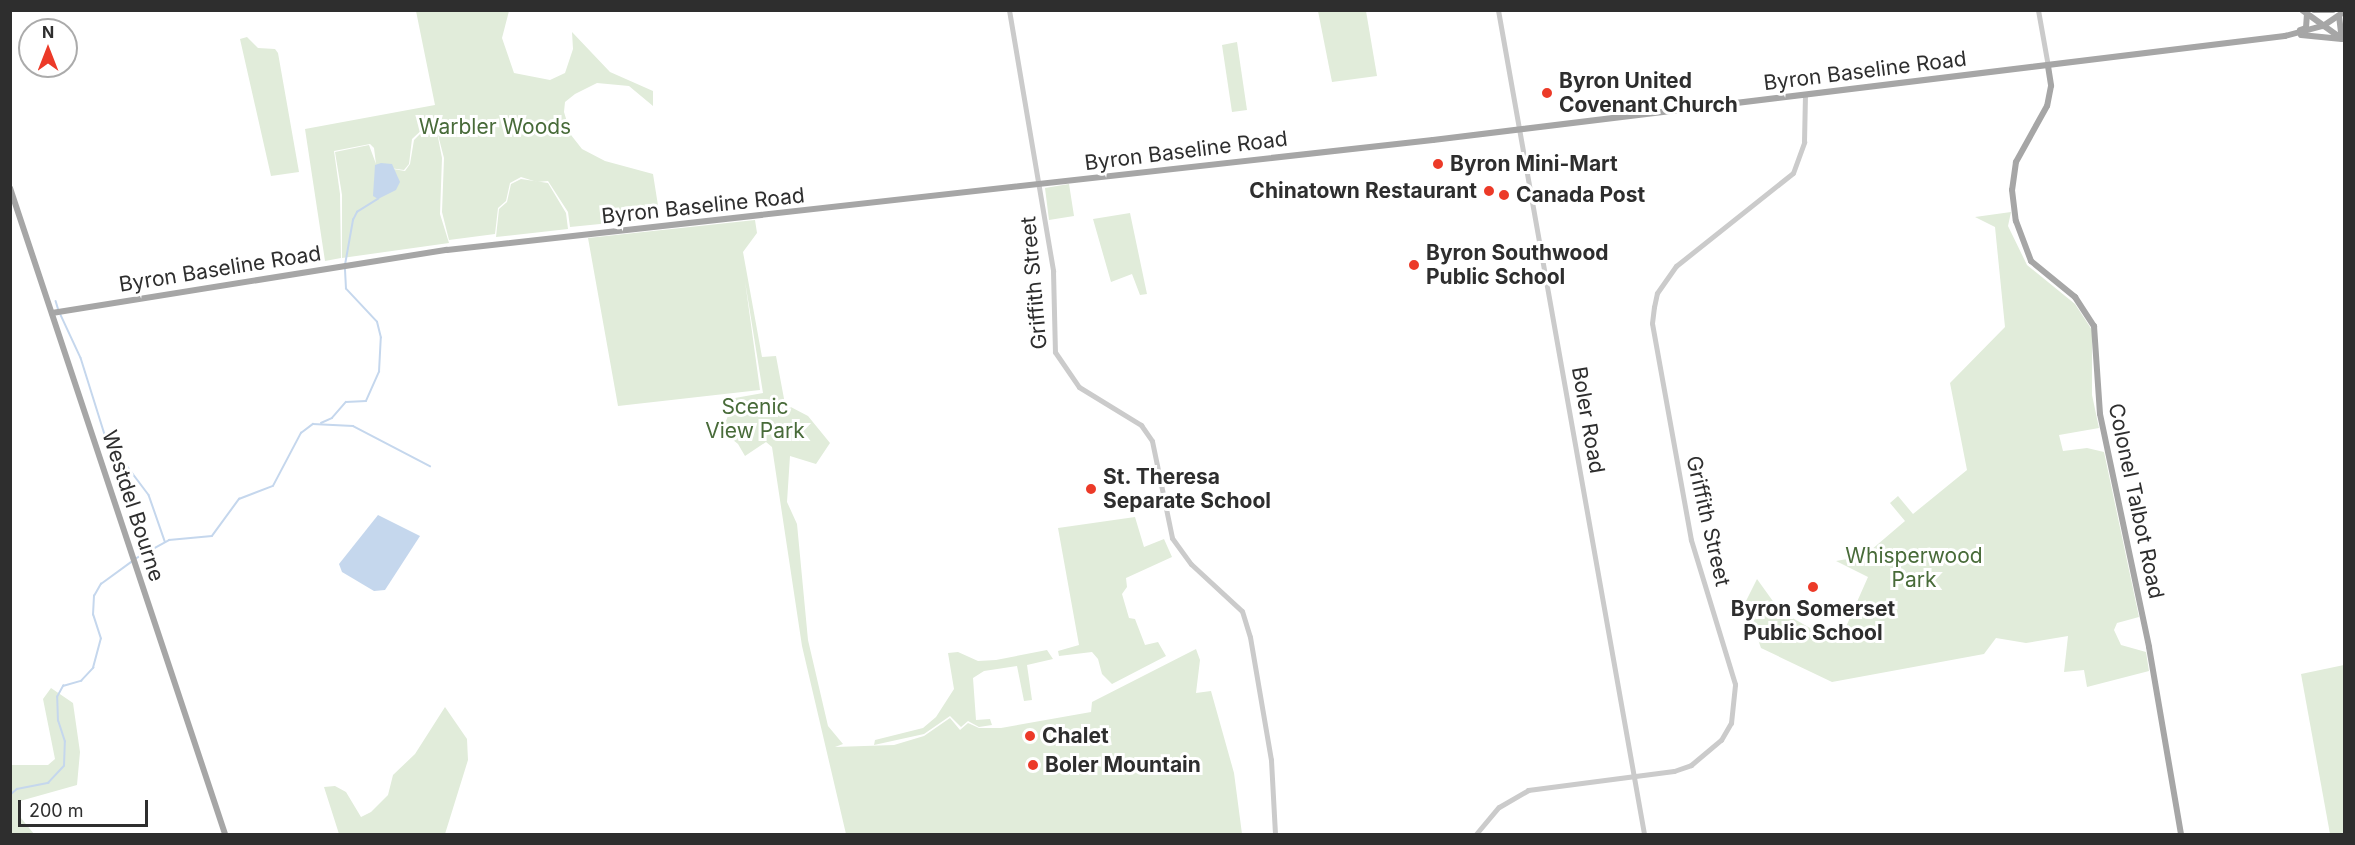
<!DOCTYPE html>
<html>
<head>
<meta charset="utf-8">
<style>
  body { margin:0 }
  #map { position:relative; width:2355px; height:845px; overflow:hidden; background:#fff; font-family:Inter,sans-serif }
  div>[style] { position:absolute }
  .green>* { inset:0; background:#e1ecda }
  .water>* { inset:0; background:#c5d7ed }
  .stream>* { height:1.5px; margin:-0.75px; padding:0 0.75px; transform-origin:0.75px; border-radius:0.75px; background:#c5d7ed }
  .minor>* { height:5px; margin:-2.5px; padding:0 2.5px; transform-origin:2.5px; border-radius:2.5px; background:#cbcbcb }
  .major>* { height:6px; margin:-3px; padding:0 3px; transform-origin:3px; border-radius:3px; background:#a6a6a6 }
  .dots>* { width:16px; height:16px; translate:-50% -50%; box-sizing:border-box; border:3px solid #fff; border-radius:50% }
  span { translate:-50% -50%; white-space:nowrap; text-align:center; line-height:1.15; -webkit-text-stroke:6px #fff; paint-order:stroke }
  .street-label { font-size:21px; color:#2e2e2e }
  .poi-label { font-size:21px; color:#2e2e2e; font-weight:700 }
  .left { translate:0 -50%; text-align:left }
  .right { translate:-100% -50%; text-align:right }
  .park-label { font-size:21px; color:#486b39 }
  .frame { position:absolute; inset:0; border:12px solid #2e2e2e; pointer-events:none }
  .north { position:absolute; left:18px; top:18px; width:60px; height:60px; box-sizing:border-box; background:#fff; border:2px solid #ababab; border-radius:50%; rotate:0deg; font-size:16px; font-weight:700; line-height:24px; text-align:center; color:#2e2e2e }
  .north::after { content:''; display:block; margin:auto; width:21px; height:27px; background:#ec3a28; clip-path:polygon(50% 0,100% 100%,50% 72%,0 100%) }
  .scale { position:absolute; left:18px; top:800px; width:130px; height:27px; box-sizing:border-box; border:3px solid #2e2e2e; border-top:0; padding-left:8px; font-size:18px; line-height:21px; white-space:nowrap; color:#2e2e2e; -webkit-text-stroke:4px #fff; paint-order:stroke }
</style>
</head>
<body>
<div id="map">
  <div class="green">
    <div style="clip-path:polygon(416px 11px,509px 11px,502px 38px,514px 73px,550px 80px,565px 73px,573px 49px,572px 32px,610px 72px,653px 91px,653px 106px,629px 86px,597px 83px,575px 94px,565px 102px,564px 112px,571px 135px,582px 149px,605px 161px,653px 174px,660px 218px,570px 227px,568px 212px,548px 181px,537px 182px,521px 177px,510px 183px,506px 201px,498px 208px,495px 234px,449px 240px,442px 212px,444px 158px,437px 131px,426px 126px,412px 139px,409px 164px,404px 170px,375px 166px,405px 171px,410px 164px,414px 140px,426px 128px,437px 132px,442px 158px,440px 214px,449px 243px,342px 258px,342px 195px,335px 152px,369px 145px,376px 164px,374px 148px,370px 144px,334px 151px,340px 194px,341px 258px,325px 261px,305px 129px,435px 105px)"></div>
    <div style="clip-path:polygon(1318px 11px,1366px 11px,1377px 76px,1332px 82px)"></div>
    <div style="clip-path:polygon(247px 37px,258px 48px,275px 49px,278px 53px,299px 172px,271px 176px,240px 39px)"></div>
    <div style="clip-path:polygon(1237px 42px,1247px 110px,1232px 112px,1222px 45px)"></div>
    <div style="clip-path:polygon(521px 179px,548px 183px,566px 213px,568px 229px,496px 237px,499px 209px,507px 202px,511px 184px)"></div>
    <div style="clip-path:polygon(1069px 184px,1074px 216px,1049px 220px,1045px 188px)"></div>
    <div style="clip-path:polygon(2011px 212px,2008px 226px,2027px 265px,2075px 304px,2092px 330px,2092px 395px,2099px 428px,2059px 435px,2063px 451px,2087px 448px,2104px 452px,2139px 617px,2117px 623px,2114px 630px,2121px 645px,2146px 652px,2149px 671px,2087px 687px,2084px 670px,2064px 672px,2068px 636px,2026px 643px,1996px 638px,1984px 654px,1832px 682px,1761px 648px,1745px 603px,1757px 579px,1780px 611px,1817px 632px,1845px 629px,1868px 577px,1836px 561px,1864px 556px,1905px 521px,1890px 503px,1898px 496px,1913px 514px,1967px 470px,1950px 383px,2005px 327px,1995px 227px,1975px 217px)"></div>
    <div style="clip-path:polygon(1130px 213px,1147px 294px,1140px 295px,1132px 274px,1111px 282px,1093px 219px)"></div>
    <div style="clip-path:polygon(755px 220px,757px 233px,743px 252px,762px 357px,776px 356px,785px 404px,808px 416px,830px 443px,816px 464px,790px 456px,787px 502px,797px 524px,808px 640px,828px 726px,843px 744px,835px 747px,894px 745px,924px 736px,950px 718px,960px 730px,968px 723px,979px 728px,1001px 728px,1091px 712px,1092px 702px,1196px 649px,1200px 660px,1196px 693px,1211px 691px,1234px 773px,1242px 834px,846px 834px,802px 646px,772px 447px,766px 442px,745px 456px,738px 444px,722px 431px,735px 398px,763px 393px,745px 281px,760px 390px,618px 406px,588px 238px)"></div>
    <div style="clip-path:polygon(1135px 517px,1144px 547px,1164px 539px,1172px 557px,1126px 578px,1127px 587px,1122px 594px,1129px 618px,1135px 619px,1145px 645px,1158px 642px,1166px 656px,1112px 684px,1102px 674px,1098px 659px,1092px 652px,1059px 656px,1058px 651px,1079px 645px,1058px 528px)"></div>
    <div style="clip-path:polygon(1047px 650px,1053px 659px,1027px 665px,1032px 700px,1024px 701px,1017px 666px,984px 671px,973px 678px,976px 720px,990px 719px,992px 725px,979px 727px,968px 721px,961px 727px,950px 716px,924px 734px,874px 745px,875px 740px,923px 728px,936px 717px,954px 689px,948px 653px,958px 652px,978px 661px,996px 660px)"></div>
    <div style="clip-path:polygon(2344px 665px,2344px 834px,2330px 834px,2301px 674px)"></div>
    <div style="clip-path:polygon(51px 688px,73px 703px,80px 752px,77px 785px,20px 801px,21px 818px,34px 834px,11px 834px,11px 765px,48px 765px,55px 759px,43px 699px)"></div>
    <div style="clip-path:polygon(445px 707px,467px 739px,468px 760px,445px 834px,339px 834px,324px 787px,335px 786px,346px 792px,361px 817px,371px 812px,388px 795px,393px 775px,415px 754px)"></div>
  </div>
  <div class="water">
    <div style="clip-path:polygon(381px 163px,392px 164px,400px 182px,396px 190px,378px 199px,373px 196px,375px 165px)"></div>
    <div style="clip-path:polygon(378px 515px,420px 536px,385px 590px,374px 591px,342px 572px,339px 564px)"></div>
  </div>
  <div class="stream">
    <div style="left:345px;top:265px;width:46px;rotate:-79.9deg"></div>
    <div style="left:353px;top:220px;width:9px;rotate:-63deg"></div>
    <div style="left:357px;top:212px;width:25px;rotate:-32deg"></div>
    <div style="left:56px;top:301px;width:10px;rotate:73deg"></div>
    <div style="left:61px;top:315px;width:47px;rotate:65.1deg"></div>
    <div style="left:81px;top:358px;width:84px;rotate:72.6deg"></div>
    <div style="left:106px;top:438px;width:71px;rotate:53deg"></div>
    <div style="left:149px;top:495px;width:49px;rotate:70.8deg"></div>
    <div style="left:321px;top:423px;width:12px;rotate:-24deg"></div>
    <div style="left:332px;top:418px;width:21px;rotate:-49deg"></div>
    <div style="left:346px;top:402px;width:20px;rotate:-3deg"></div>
    <div style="left:366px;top:401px;width:32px;rotate:-66deg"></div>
    <div style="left:379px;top:372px;width:34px;rotate:-87deg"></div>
    <div style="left:381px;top:338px;width:16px;rotate:-104deg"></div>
    <div style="left:377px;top:322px;width:45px;rotate:-133.2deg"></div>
    <div style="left:346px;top:289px;width:19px;rotate:-93deg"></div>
    <div style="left:135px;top:559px;width:39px;rotate:-29deg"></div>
    <div style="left:169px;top:540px;width:43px;rotate:-5.3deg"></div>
    <div style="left:212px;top:536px;width:46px;rotate:-53.9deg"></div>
    <div style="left:239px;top:499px;width:36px;rotate:-21deg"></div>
    <div style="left:273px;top:486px;width:60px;rotate:-62.2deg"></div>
    <div style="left:301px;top:433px;width:15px;rotate:-37deg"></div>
    <div style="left:313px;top:424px;width:40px;rotate:2.9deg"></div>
    <div style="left:353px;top:426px;width:87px;rotate:27.5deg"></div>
    <div style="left:10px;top:795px;width:9px;rotate:-41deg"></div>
    <div style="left:17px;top:789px;width:32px;rotate:-11deg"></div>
    <div style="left:48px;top:783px;width:23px;rotate:-47deg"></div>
    <div style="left:64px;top:766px;width:24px;rotate:-88deg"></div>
    <div style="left:65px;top:742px;width:22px;rotate:-108deg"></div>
    <div style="left:58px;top:721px;width:24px;rotate:-92deg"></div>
    <div style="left:57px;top:697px;width:13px;rotate:-61deg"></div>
    <div style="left:63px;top:686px;width:19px;rotate:-16deg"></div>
    <div style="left:81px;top:681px;width:18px;rotate:-47deg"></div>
    <div style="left:93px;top:668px;width:30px;rotate:-75deg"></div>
    <div style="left:101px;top:639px;width:25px;rotate:-108deg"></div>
    <div style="left:93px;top:615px;width:19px;rotate:-87deg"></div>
    <div style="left:94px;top:596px;width:14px;rotate:-60deg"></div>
    <div style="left:101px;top:584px;width:37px;rotate:-36deg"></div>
  </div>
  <div class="minor">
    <div style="left:1009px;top:10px;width:265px;rotate:80.4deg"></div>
    <div style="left:1053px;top:271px;width:81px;rotate:88.6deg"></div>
    <div style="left:1055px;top:352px;width:42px;rotate:55.6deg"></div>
    <div style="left:1079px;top:387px;width:73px;rotate:31.5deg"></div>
    <div style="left:1141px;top:425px;width:19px;rotate:55deg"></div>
    <div style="left:1152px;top:441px;width:99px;rotate:78.3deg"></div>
    <div style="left:1172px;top:538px;width:32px;rotate:54deg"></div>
    <div style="left:1191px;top:564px;width:69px;rotate:42.7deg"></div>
    <div style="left:1242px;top:611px;width:27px;rotate:73deg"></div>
    <div style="left:1250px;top:637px;width:125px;rotate:80.3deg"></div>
    <div style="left:1271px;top:760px;width:74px;rotate:86.9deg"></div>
    <div style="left:1498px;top:10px;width:837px;rotate:79.95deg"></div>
    <div style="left:2038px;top:10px;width:57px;rotate:79.9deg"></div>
    <div style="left:1476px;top:834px;width:35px;rotate:-50deg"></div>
    <div style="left:1499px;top:807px;width:34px;rotate:-30deg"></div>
    <div style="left:1528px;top:790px;width:147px;rotate:-7.4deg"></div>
    <div style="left:1674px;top:771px;width:18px;rotate:-19deg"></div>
    <div style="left:1691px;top:765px;width:39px;rotate:-40deg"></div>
    <div style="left:1721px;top:740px;width:20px;rotate:-60deg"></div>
    <div style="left:1731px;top:723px;width:39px;rotate:-84deg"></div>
    <div style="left:1735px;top:684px;width:151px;rotate:-107deg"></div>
    <div style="left:1691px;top:540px;width:220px;rotate:-100.2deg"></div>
    <div style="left:1652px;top:323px;width:16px;rotate:-83deg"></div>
    <div style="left:1654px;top:307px;width:14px;rotate:-78deg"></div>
    <div style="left:1657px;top:293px;width:33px;rotate:-55deg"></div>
    <div style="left:1676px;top:266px;width:149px;rotate:-38.5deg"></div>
    <div style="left:1793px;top:173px;width:33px;rotate:-70deg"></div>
    <div style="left:1804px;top:142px;width:48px;rotate:-88.8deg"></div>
  </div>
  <div class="major">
    <div style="left:2302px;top:10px;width:44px;rotate:35.8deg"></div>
    <div style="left:2314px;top:10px;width:19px"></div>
    <div style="left:2339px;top:16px;width:23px;rotate:83deg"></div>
    <div style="left:2300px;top:30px;width:6px;rotate:-18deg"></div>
    <div style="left:2306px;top:28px;width:14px;rotate:-86deg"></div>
    <div style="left:2301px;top:35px;width:41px;rotate:5.6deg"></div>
    <div style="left:2048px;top:66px;width:20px;rotate:81deg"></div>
    <div style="left:2051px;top:86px;width:20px;rotate:101deg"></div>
    <div style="left:2047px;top:106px;width:64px;rotate:119deg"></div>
    <div style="left:2016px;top:162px;width:28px;rotate:98deg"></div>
    <div style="left:2012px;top:190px;width:31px;rotate:83deg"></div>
    <div style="left:2016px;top:221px;width:43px;rotate:69.4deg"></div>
    <div style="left:2031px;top:261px;width:57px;rotate:39.3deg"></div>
    <div style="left:2075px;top:297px;width:35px;rotate:57deg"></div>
    <div style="left:2094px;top:326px;width:88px;rotate:86.1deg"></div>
    <div style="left:2100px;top:414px;width:238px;rotate:78.1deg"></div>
    <div style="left:2149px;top:647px;width:190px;rotate:80.3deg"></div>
    <div style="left:10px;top:188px;width:681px;rotate:71.59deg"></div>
    <div style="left:52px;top:313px;width:400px;rotate:-9.1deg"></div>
    <div style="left:447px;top:250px;width:992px;rotate:-6.37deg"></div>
    <div style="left:1433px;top:140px;width:858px;rotate:-6.96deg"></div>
    <div style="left:2285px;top:36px;width:39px;rotate:-15deg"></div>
    <div style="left:2323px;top:26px;width:25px;rotate:-34deg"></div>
  </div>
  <div class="dots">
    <div style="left:1547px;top:93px;background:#ec3a28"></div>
    <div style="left:1438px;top:164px;background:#ec3a28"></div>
    <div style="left:1489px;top:191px;background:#ec3a28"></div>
    <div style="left:1504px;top:195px;background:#ec3a28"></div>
    <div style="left:1414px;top:265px;background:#ec3a28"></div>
    <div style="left:1091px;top:489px;background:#ec3a28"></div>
    <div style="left:1813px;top:587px;background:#ec3a28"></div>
    <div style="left:1030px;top:736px;background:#ec3a28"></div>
    <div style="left:1033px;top:765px;background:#ec3a28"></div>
  </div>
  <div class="street-label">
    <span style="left:1865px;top:71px;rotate:-7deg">Byron Baseline Road</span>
    <span style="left:1186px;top:151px;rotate:-7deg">Byron Baseline Road</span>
    <span style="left:703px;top:206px;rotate:-6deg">Byron Baseline Road</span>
    <span style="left:220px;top:269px;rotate:-9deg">Byron Baseline Road</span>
    <span style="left:1034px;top:283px;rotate:-95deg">Griffith Street</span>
    <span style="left:1588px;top:420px;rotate:80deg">Boler Road</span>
    <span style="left:2136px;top:501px;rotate:78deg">Colonel Talbot Road</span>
    <span style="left:133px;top:506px;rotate:72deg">Westdel Bourne</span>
    <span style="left:1708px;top:521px;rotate:77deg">Griffith Street</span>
  </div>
  <div class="poi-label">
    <span class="left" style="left:1559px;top:93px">Byron United<br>Covenant Church</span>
    <span class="left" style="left:1450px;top:164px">Byron Mini-Mart</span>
    <span class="right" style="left:1477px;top:191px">Chinatown Restaurant</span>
    <span class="left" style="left:1516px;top:195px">Canada Post</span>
    <span class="left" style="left:1426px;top:265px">Byron Southwood<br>Public School</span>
    <span class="left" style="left:1103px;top:489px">St. Theresa<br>Separate School</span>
    <span style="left:1813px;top:621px">Byron Somerset<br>Public School</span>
    <span class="left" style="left:1042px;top:736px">Chalet</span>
    <span class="left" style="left:1045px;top:765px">Boler Mountain</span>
  </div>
  <div class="park-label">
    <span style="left:495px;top:127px">Warbler Woods</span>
    <span style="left:755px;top:419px">Scenic<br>View Park</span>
    <span style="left:1914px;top:568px">Whisperwood<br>Park</span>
  </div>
  <div class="frame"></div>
  <div class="north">N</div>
  <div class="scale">200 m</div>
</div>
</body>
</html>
